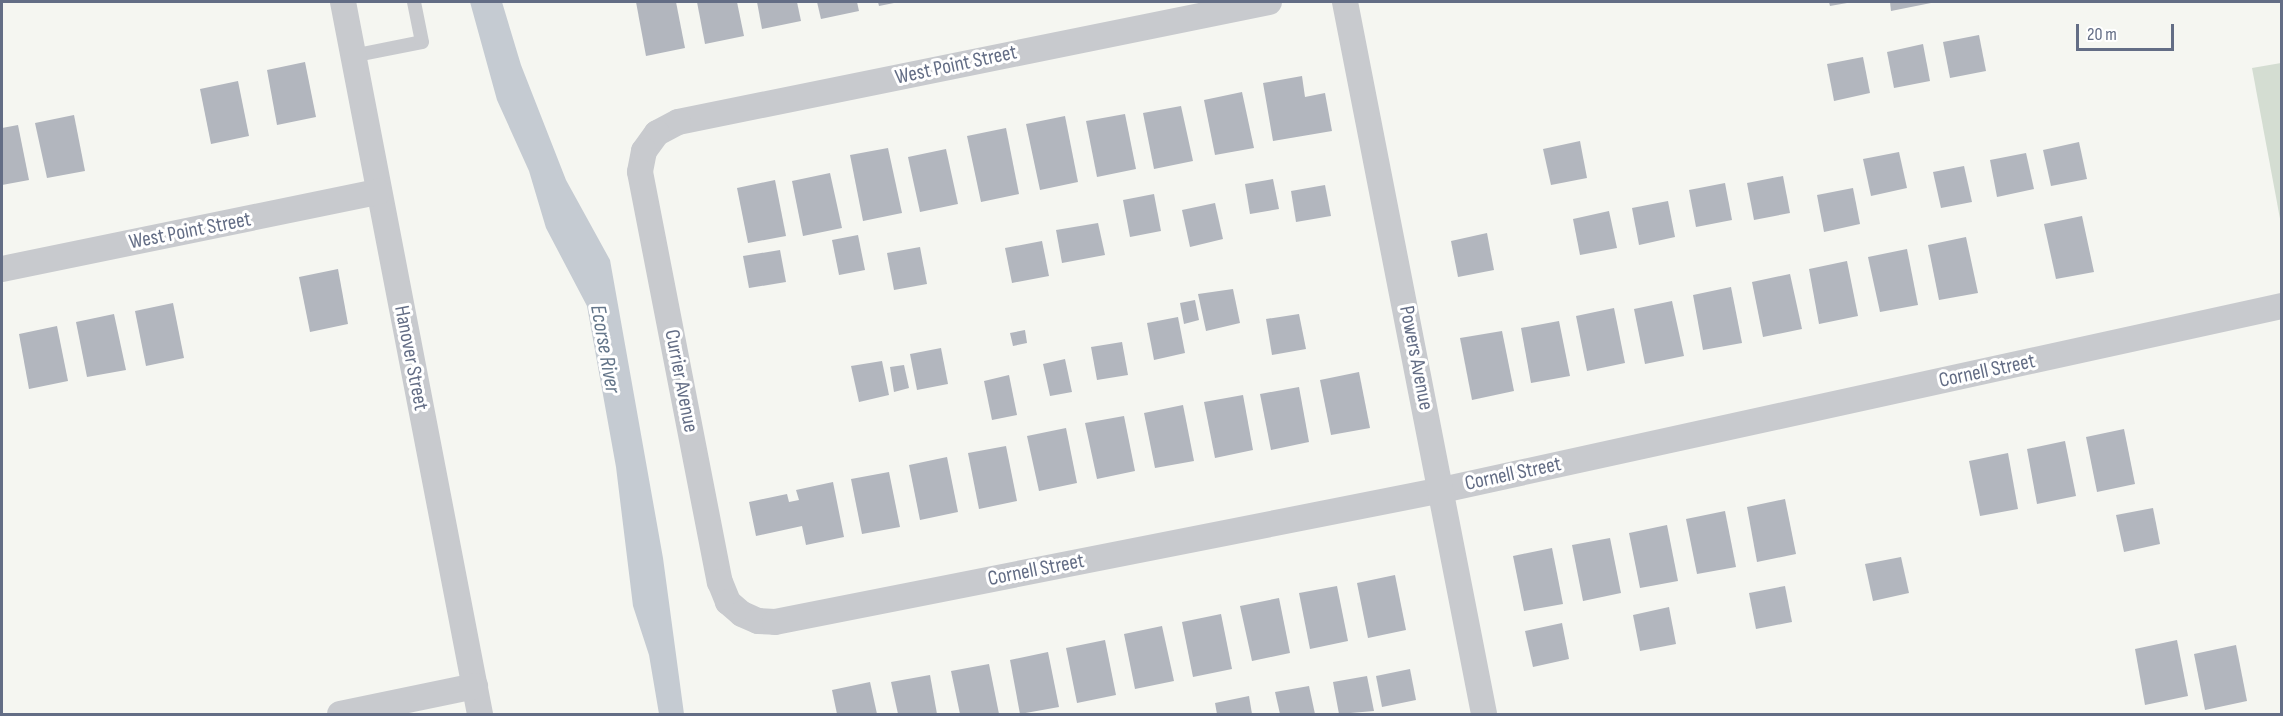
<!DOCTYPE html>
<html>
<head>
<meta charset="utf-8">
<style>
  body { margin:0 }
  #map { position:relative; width:2283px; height:716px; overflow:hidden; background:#f5f6f1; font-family:"Sofia Sans Condensed",sans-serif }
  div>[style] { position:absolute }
  .green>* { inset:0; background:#d4ddd2 }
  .water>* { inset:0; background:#c5cbd2 }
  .building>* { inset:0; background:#b2b6be }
  .service>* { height:14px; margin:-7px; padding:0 7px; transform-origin:7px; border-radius:7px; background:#c8cace }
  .minor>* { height:26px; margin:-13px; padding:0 13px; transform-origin:13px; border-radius:13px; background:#c8cace }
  span { translate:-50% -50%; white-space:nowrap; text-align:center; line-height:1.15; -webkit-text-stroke:6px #fff; paint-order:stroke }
  .street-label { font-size:21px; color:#636d85 }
  .water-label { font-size:22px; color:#637589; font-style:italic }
  .frame { position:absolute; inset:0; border:3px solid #636d85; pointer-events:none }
  .scale { position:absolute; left:2076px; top:24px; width:98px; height:27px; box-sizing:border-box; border:3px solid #636d85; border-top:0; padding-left:8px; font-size:18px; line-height:21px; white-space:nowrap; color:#636d85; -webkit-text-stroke:4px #fff; paint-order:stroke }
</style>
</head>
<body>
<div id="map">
  <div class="green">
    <div style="clip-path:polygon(2281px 63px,2282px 63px,2281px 224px,2252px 68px)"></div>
  </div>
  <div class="water">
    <div style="clip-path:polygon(470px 2px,502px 2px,521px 65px,566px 180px,610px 260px,663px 558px,684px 714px,659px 714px,649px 655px,633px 606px,616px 467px,587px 306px,546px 228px,529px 171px,497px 100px)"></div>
  </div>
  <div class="building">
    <div style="clip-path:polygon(636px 2px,676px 2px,685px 48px,646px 56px)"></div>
    <div style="clip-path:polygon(697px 2px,737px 2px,744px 36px,705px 44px)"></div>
    <div style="clip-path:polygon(757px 2px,797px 2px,801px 21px,762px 29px)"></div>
    <div style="clip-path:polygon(817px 2px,857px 2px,859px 11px,821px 19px)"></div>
    <div style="clip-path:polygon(878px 2px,894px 2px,894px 3px,879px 6px)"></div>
    <div style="clip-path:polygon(1829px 2px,1847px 2px,1847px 3px,1830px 6px)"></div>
    <div style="clip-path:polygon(1890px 2px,1931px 2px,1931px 3px,1891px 11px)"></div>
    <div style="clip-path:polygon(1979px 35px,1986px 71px,1950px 78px,1943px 42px)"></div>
    <div style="clip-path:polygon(1923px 44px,1930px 81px,1894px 88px,1887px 52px)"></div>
    <div style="clip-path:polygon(1863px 57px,1870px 93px,1834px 101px,1827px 64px)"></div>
    <div style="clip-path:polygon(305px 62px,316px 117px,277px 125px,267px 70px)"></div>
    <div style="clip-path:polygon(1302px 76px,1305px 97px,1325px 93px,1332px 131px,1273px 141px,1263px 83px)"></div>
    <div style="clip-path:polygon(238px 81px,249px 136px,211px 144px,200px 89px)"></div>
    <div style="clip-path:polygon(1242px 92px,1254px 148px,1215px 155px,1204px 100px)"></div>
    <div style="clip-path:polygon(1181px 106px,1193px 161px,1154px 169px,1143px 113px)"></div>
    <div style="clip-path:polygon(1125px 114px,1136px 169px,1097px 177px,1086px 121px)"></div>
    <div style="clip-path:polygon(74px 115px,85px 171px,47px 178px,35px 123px)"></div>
    <div style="clip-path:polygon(1065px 116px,1078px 182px,1040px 190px,1026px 124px)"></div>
    <div style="clip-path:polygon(18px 125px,29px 180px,2px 185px,2px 128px)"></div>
    <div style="clip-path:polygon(1006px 128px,1019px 194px,981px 202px,967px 136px)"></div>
    <div style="clip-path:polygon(1580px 141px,1587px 178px,1551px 185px,1543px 149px)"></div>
    <div style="clip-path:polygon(2079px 142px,2087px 179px,2051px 186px,2043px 150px)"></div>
    <div style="clip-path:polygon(888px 148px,902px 213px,863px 221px,850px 155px)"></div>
    <div style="clip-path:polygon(946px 149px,958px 204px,920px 212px,908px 157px)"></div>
    <div style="clip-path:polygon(1899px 152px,1907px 188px,1871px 196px,1863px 159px)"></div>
    <div style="clip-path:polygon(2026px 153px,2034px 189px,1997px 197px,1990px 160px)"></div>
    <div style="clip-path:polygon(1964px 166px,1972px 202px,1941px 208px,1933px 172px)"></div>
    <div style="clip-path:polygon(830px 173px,842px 228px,803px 236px,792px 181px)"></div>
    <div style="clip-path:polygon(1783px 176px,1790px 213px,1754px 220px,1747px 183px)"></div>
    <div style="clip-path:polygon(1273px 179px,1279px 209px,1250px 214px,1245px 184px)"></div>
    <div style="clip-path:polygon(775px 180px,786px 236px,748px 243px,737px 188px)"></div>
    <div style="clip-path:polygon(1725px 183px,1732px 220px,1696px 227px,1689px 190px)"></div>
    <div style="clip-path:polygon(1325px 185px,1331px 216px,1296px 222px,1291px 191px)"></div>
    <div style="clip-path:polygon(1853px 188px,1860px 224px,1824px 232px,1817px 195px)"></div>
    <div style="clip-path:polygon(1154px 194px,1161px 231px,1130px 237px,1123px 200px)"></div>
    <div style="clip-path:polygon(1668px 201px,1675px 237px,1639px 245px,1632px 208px)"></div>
    <div style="clip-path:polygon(1215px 203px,1223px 239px,1190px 247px,1182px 210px)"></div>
    <div style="clip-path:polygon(1609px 211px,1617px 248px,1580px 255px,1573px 219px)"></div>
    <div style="clip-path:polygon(2082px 216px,2094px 272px,2056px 279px,2044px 224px)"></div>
    <div style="clip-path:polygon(1098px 223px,1105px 255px,1062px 263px,1056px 230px)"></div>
    <div style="clip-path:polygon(1487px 233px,1494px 270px,1458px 277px,1451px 241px)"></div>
    <div style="clip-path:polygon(858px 235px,865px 270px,839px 275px,832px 240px)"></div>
    <div style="clip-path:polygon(1966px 237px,1978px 293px,1939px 300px,1928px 245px)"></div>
    <div style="clip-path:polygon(1042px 241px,1049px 276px,1012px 283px,1005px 248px)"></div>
    <div style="clip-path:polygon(920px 247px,927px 284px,894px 290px,887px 253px)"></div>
    <div style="clip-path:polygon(1907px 249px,1918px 305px,1880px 312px,1868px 257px)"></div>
    <div style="clip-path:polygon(780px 250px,786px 282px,749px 288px,743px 256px)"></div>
    <div style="clip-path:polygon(1847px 261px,1858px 316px,1819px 324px,1809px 269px)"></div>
    <div style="clip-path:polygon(338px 269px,348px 324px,310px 332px,299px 277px)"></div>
    <div style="clip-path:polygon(1790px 274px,1802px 329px,1763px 337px,1752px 282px)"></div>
    <div style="clip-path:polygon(1731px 287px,1742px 343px,1703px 350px,1693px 295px)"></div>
    <div style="clip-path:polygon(1233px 289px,1240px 323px,1206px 331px,1198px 294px)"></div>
    <div style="clip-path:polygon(1195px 300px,1199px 320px,1184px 324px,1180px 303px)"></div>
    <div style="clip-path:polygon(1672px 301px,1684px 356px,1645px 364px,1634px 309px)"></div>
    <div style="clip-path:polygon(173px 303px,184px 358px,146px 366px,135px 311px)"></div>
    <div style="clip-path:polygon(1614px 308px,1625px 363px,1587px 371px,1576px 316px)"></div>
    <div style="clip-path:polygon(114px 314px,126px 370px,87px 377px,76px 322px)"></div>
    <div style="clip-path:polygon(1299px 314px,1306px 349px,1272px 355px,1266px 319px)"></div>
    <div style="clip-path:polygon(1178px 317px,1185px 353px,1154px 360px,1147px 323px)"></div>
    <div style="clip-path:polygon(1559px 321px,1570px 376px,1531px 383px,1521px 328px)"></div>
    <div style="clip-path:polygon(57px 326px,68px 381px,29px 389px,19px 334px)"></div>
    <div style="clip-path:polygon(1025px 330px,1027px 343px,1013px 346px,1010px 333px)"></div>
    <div style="clip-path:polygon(1502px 331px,1514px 391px,1472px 400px,1460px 338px)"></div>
    <div style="clip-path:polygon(1122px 342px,1128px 375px,1097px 380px,1091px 347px)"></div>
    <div style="clip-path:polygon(941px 348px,948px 384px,917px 390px,910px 354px)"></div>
    <div style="clip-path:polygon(1065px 359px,1072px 392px,1050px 396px,1043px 364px)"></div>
    <div style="clip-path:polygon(882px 361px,889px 395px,859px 402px,851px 366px)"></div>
    <div style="clip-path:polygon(904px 365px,909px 388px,894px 392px,890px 367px)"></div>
    <div style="clip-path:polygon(1359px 372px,1370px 428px,1331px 435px,1320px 380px)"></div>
    <div style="clip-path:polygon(1009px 375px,1017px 415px,992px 420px,984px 381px)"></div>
    <div style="clip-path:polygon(1299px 387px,1309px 442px,1271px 450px,1260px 394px)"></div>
    <div style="clip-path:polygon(1243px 395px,1253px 450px,1215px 458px,1204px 402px)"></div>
    <div style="clip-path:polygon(1183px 405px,1194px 461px,1155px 468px,1144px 413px)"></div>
    <div style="clip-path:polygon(1124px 416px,1135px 471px,1097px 479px,1085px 423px)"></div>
    <div style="clip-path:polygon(1066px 428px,1077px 483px,1039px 491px,1027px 436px)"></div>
    <div style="clip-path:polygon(2124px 429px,2135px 484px,2097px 492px,2086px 437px)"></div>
    <div style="clip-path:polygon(2065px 441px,2076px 496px,2037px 504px,2027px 449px)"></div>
    <div style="clip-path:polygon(1006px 446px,1017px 501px,979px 509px,968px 453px)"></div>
    <div style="clip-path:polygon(2008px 453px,2018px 509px,1980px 516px,1969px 461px)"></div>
    <div style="clip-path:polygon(947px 457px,958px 512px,920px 520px,909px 465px)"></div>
    <div style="clip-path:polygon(889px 472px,900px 527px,862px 534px,851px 479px)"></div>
    <div style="clip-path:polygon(833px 482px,844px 537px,806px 545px,802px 526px,756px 536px,749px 502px,787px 494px,789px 502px,799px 500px,796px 490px)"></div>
    <div style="clip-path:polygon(1785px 499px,1796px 554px,1757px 562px,1747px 507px)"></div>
    <div style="clip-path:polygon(2153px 508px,2160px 544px,2124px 552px,2116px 515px)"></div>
    <div style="clip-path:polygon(1725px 511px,1736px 567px,1697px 574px,1686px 519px)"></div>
    <div style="clip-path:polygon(1667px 525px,1678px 581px,1640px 588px,1629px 533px)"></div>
    <div style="clip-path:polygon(1610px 538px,1621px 593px,1583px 601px,1572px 545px)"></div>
    <div style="clip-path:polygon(1552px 548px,1563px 604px,1524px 611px,1513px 556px)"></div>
    <div style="clip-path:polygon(1901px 557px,1909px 593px,1873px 601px,1865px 564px)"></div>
    <div style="clip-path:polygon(1395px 575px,1406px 630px,1368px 638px,1357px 583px)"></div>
    <div style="clip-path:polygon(1337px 586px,1348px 641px,1310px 649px,1299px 593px)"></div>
    <div style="clip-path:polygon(1785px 586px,1792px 622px,1756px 629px,1749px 593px)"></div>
    <div style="clip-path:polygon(1279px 598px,1290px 653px,1252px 661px,1240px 606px)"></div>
    <div style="clip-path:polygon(1669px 607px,1676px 644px,1640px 651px,1633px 615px)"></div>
    <div style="clip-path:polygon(1221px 614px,1232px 669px,1193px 677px,1182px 622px)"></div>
    <div style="clip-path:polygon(1562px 623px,1569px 659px,1533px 667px,1525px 631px)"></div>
    <div style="clip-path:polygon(1162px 626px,1174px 681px,1135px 689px,1124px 634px)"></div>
    <div style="clip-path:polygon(1105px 640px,1116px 695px,1077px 703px,1066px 648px)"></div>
    <div style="clip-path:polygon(2177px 640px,2188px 696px,2145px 705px,2135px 649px)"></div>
    <div style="clip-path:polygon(2236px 645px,2247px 701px,2205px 710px,2194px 654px)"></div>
    <div style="clip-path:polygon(1048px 652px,1059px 707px,1020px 714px,1010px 660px)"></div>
    <div style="clip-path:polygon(989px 664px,999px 714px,960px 714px,951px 671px)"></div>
    <div style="clip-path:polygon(1410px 669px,1416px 700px,1382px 707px,1376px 676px)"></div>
    <div style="clip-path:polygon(930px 675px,937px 714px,898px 714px,891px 682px)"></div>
    <div style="clip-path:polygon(1367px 676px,1374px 711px,1339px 714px,1333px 682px)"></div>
    <div style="clip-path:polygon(870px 682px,877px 714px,837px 714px,832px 690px)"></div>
    <div style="clip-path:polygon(1309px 686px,1315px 714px,1280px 714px,1275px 692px)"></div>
    <div style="clip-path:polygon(1249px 696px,1252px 714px,1217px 714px,1215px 703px)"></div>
  </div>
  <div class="service">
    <div style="left:352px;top:56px;width:71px;rotate:-11.3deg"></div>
    <div style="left:422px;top:42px;width:41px;rotate:-101.3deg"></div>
  </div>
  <div class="minor">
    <div style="left:343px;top:2px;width:725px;rotate:79.11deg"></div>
    <div style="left:1269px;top:2px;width:603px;rotate:168.52deg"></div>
    <div style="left:678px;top:122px;width:24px;rotate:152deg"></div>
    <div style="left:657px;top:133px;width:22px;rotate:126deg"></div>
    <div style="left:644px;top:151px;width:21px;rotate:101deg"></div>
    <div style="left:640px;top:172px;width:418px;rotate:79deg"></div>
    <div style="left:720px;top:582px;width:22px;rotate:68deg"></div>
    <div style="left:728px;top:602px;width:18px;rotate:41deg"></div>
    <div style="left:742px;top:614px;width:17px;rotate:24deg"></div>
    <div style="left:758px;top:621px;width:17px;rotate:3deg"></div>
    <div style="left:775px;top:622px;width:680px;rotate:-11.19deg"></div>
    <div style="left:1442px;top:490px;width:860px;rotate:-12.36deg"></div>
    <div style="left:1345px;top:2px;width:725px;rotate:78.95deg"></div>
    <div style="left:2px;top:269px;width:384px;rotate:-11.6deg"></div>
    <div style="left:340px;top:714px;width:138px;rotate:-11.7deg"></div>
  </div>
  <div class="street-label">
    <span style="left:956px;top:65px;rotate:-12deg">West Point Street</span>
    <span style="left:190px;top:231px;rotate:-11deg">West Point Street</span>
    <span style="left:411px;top:358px;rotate:79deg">Hanover Street</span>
    <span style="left:1416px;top:358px;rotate:79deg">Powers Avenue</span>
    <span style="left:1987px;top:371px;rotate:-12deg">Cornell Street</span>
    <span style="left:681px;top:381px;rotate:79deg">Currier Avenue</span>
    <span style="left:1513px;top:474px;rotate:-12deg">Cornell Street</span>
    <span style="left:1036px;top:570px;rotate:-11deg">Cornell Street</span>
  </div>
  <div class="water-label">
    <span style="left:605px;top:349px;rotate:80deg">Ecorse River</span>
  </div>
  <div class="frame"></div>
  <div class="scale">20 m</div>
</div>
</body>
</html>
